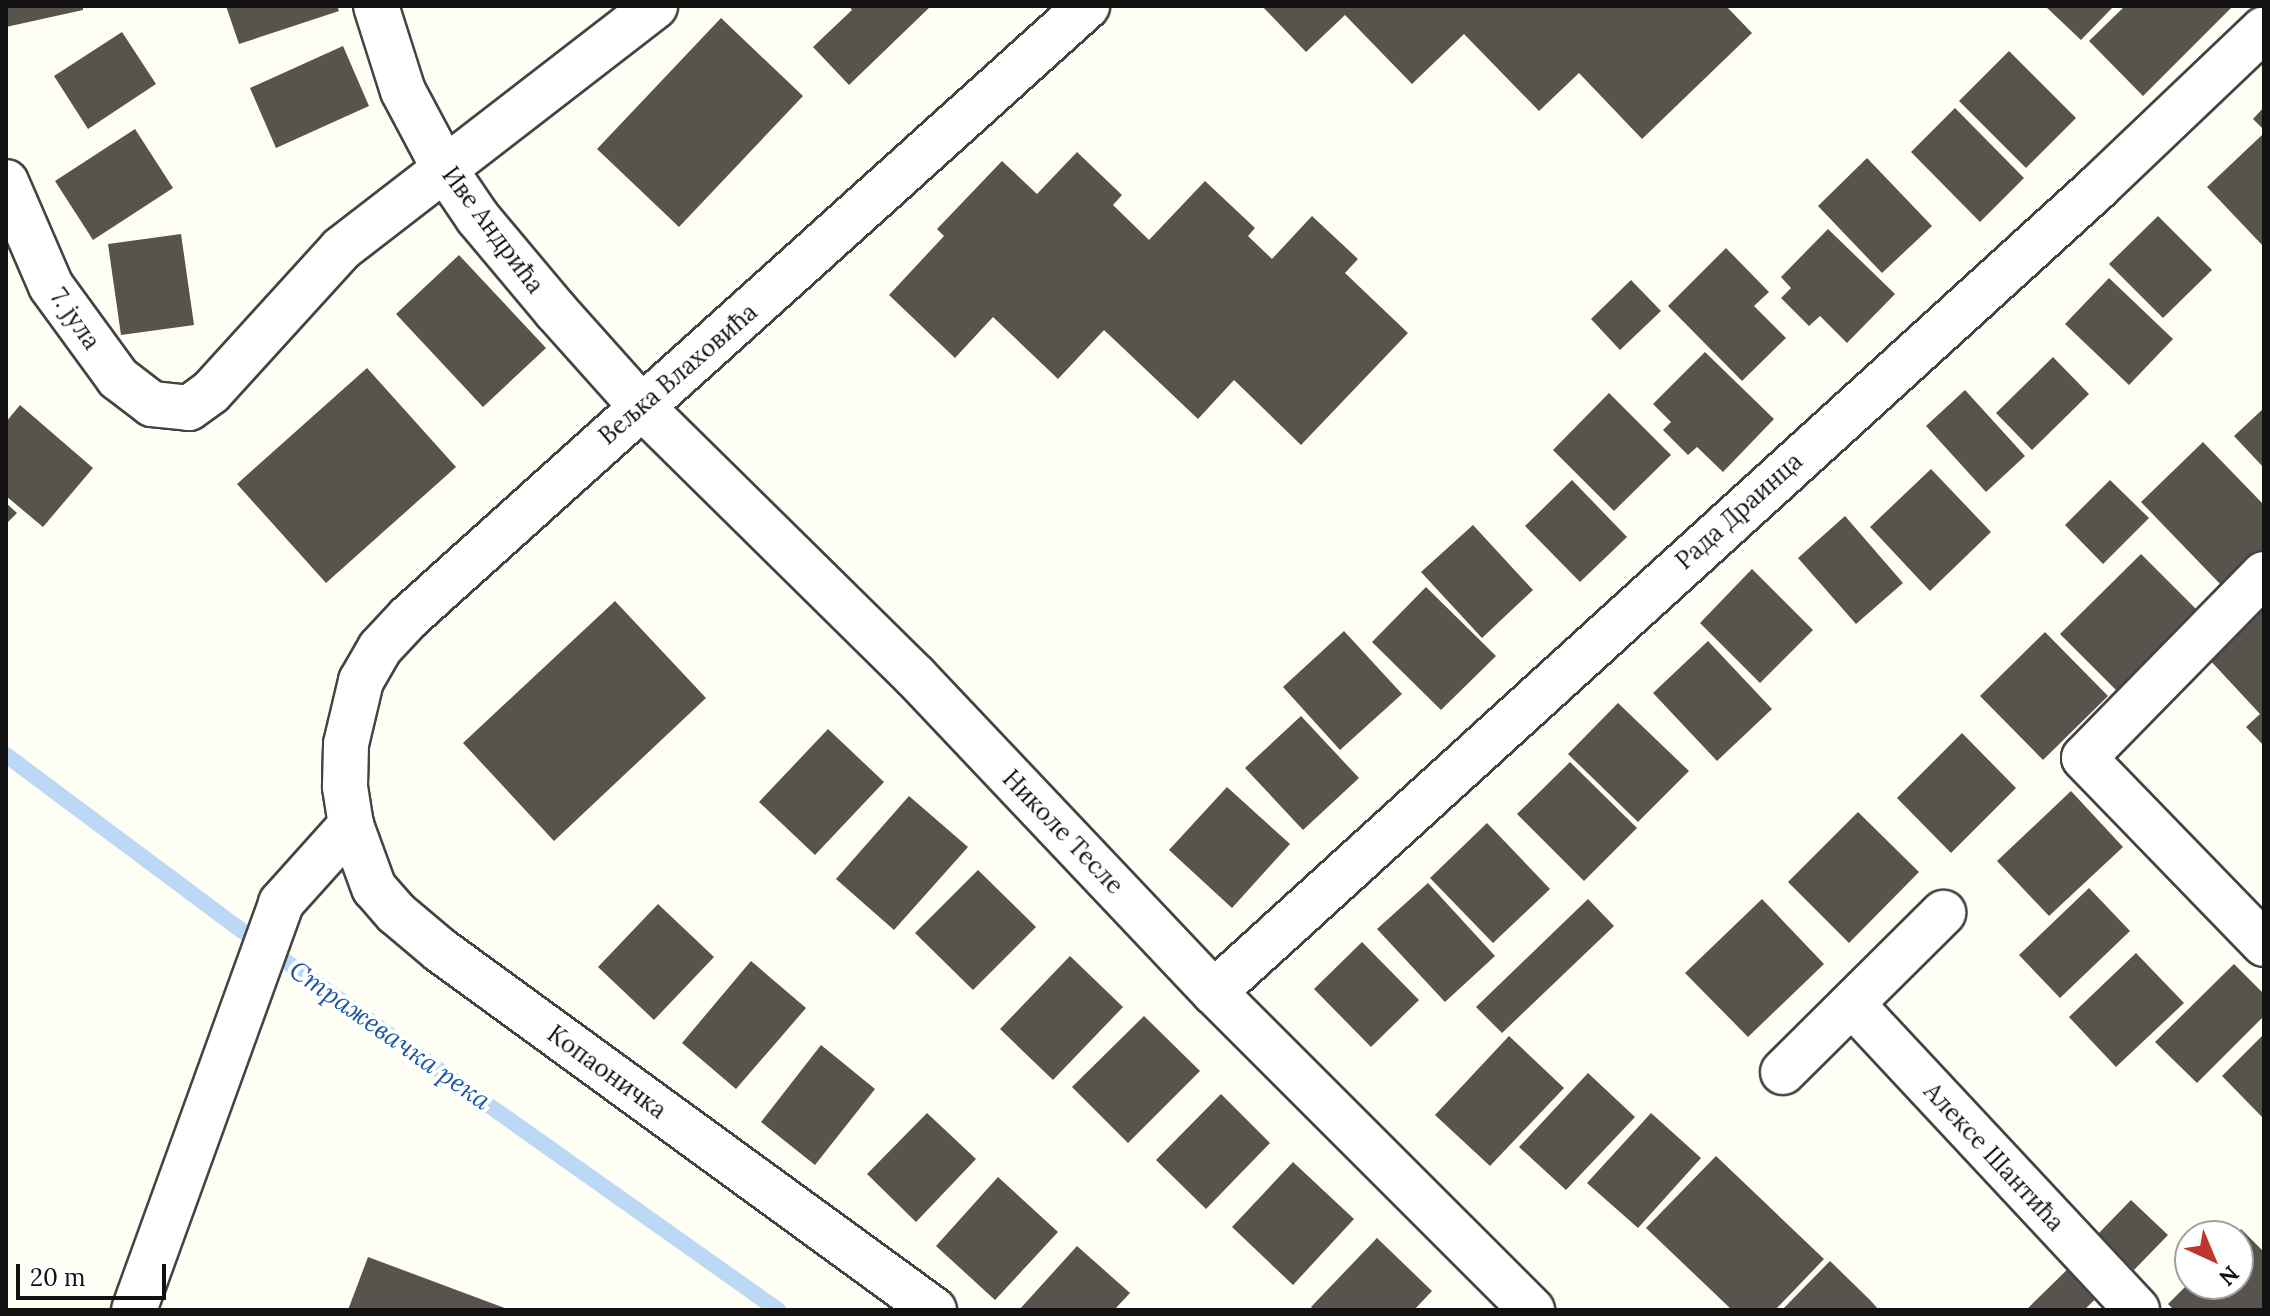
<!DOCTYPE html>
<html>
<head>
<meta charset="utf-8">
<style>
  body { margin:0 }
  #map { position:relative; width:2270px; height:1316px; overflow:hidden; background:#fffef5; font-family:Lora,serif }
  div>[style] { position:absolute }
  .stream>* { height:16px; margin:-8px; padding:0 8px; transform-origin:8px; border-radius:8px; background:#bbd8f4 }
  .building>* { inset:0; background:#59534d }
  .roads { filter:drop-shadow(2px 0 #444) drop-shadow(-2px 0 #444) drop-shadow(0 2px #444) drop-shadow(0 -2px #444) }
  .minor>* { height:44px; margin:-22px; padding:0 22px; transform-origin:22px; border-radius:22px; background:#fff }
  span { translate:-50% -50%; white-space:nowrap; text-align:center; line-height:1.15; -webkit-text-stroke:8px #fff; paint-order:stroke }
  .street-label { font-size:24px; color:#111 }
  .water-label { font-size:26px; color:#1d579f; font-style:italic }
  .frame { position:absolute; inset:0; border:8px solid #111; pointer-events:none }
  .north { position:absolute; left:2174px; top:1220px; width:80px; height:80px; box-sizing:border-box; background:#fff; border:2px solid #a0a0a0; border-radius:50%; rotate:136deg; font-size:22px; font-weight:700; line-height:32px; text-align:center; color:#111 }
  .north::after { content:''; display:block; margin:auto; width:28px; height:36px; background:#bc372d; clip-path:polygon(50% 0,100% 100%,50% 72%,0 100%) }
  .scale { position:absolute; left:16px; top:1264px; width:150px; height:36px; box-sizing:border-box; border:4px solid #111; border-top:0; padding-left:10px; font-size:24px; line-height:28px; white-space:nowrap; color:#111; -webkit-text-stroke:6px #fff; paint-order:stroke }
</style>
</head>
<body>
<div id="map">
  <div class="stream">
    <div style="left:6px;top:755px;width:288px;rotate:36.7deg"></div>
    <div style="left:237px;top:927px;width:663px;rotate:35.3deg"></div>
  </div>
  <div class="building">
    <div style="clip-path:polygon(6px 6px,83px 6px,83px 10px,6px 27px)"></div>
    <div style="clip-path:polygon(226px 6px,337px 6px,339px 11px,239px 44px)"></div>
    <div style="clip-path:polygon(849px 6px,931px 6px,849px 85px,813px 47px,852px 10px)"></div>
    <div style="clip-path:polygon(1262px 6px,1726px 6px,1752px 33px,1642px 139px,1579px 73px,1539px 111px,1464px 34px,1412px 84px,1345px 15px,1306px 52px)"></div>
    <div style="clip-path:polygon(2045px 6px,2114px 6px,2081px 40px)"></div>
    <div style="clip-path:polygon(2125px 6px,2233px 6px,2143px 96px,2089px 41px)"></div>
    <div style="clip-path:polygon(721px 18px,803px 96px,679px 227px,597px 149px)"></div>
    <div style="clip-path:polygon(122px 32px,156px 84px,88px 129px,54px 76px)"></div>
    <div style="clip-path:polygon(343px 46px,369px 106px,276px 148px,250px 88px)"></div>
    <div style="clip-path:polygon(2009px 51px,2076px 118px,2026px 168px,1959px 101px)"></div>
    <div style="clip-path:polygon(2264px 107px,2264px 130px,2253px 119px)"></div>
    <div style="clip-path:polygon(1955px 108px,2024px 178px,1980px 222px,1911px 152px)"></div>
    <div style="clip-path:polygon(135px 129px,173px 188px,93px 240px,55px 181px)"></div>
    <div style="clip-path:polygon(2262px 135px,2264px 138px,2264px 247px,2207px 187px)"></div>
    <div style="clip-path:polygon(1077px 152px,1122px 195px,1113px 205px,1149px 240px,1205px 181px,1255px 228px,1248px 236px,1272px 259px,1312px 216px,1358px 259px,1345px 273px,1408px 333px,1301px 445px,1234px 380px,1198px 419px,1104px 330px,1058px 379px,993px 317px,955px 358px,889px 295px,944px 236px,937px 229px,1002px 161px,1037px 194px)"></div>
    <div style="clip-path:polygon(1867px 158px,1932px 226px,1882px 273px,1818px 206px)"></div>
    <div style="clip-path:polygon(2158px 216px,2212px 270px,2163px 318px,2109px 264px)"></div>
    <div style="clip-path:polygon(1828px 229px,1895px 294px,1847px 343px,1820px 316px,1809px 326px,1781px 298px,1791px 288px,1781px 277px)"></div>
    <div style="clip-path:polygon(181px 234px,194px 325px,121px 335px,108px 244px)"></div>
    <div style="clip-path:polygon(1726px 248px,1769px 292px,1754px 306px,1786px 338px,1742px 381px,1668px 306px)"></div>
    <div style="clip-path:polygon(459px 255px,546px 348px,483px 407px,396px 314px)"></div>
    <div style="clip-path:polygon(2109px 278px,2173px 339px,2129px 385px,2065px 324px)"></div>
    <div style="clip-path:polygon(1631px 280px,1661px 311px,1620px 350px,1591px 319px)"></div>
    <div style="clip-path:polygon(1705px 352px,1774px 419px,1723px 472px,1697px 447px,1688px 455px,1663px 430px,1671px 422px,1653px 404px)"></div>
    <div style="clip-path:polygon(2053px 357px,2089px 394px,2032px 450px,1996px 413px)"></div>
    <div style="clip-path:polygon(367px 368px,456px 467px,326px 583px,237px 484px)"></div>
    <div style="clip-path:polygon(1965px 390px,2025px 456px,1986px 492px,1926px 426px)"></div>
    <div style="clip-path:polygon(1609px 393px,1671px 455px,1614px 511px,1553px 450px)"></div>
    <div style="clip-path:polygon(20px 405px,93px 468px,43px 527px,6px 496px,6px 422px)"></div>
    <div style="clip-path:polygon(2264px 408px,2264px 468px,2234px 436px)"></div>
    <div style="clip-path:polygon(2203px 442px,2264px 505px,2264px 548px,2223px 587px,2141px 502px)"></div>
    <div style="clip-path:polygon(1931px 469px,1991px 532px,1930px 591px,1870px 527px)"></div>
    <div style="clip-path:polygon(1572px 480px,1627px 537px,1580px 582px,1525px 526px)"></div>
    <div style="clip-path:polygon(2110px 480px,2149px 518px,2103px 564px,2065px 525px)"></div>
    <div style="clip-path:polygon(6px 503px,17px 513px,6px 524px)"></div>
    <div style="clip-path:polygon(1845px 516px,1903px 583px,1856px 624px,1798px 558px)"></div>
    <div style="clip-path:polygon(1473px 525px,1533px 590px,1482px 638px,1421px 572px)"></div>
    <div style="clip-path:polygon(2141px 554px,2204px 617px,2124px 698px,2060px 634px)"></div>
    <div style="clip-path:polygon(1752px 569px,1813px 630px,1760px 683px,1700px 623px)"></div>
    <div style="clip-path:polygon(1426px 587px,1496px 656px,1441px 710px,1372px 642px)"></div>
    <div style="clip-path:polygon(615px 601px,706px 698px,554px 841px,463px 743px)"></div>
    <div style="clip-path:polygon(2264px 606px,2264px 746px,2246px 727px,2260px 714px,2207px 657px)"></div>
    <div style="clip-path:polygon(1344px 631px,1402px 694px,1340px 750px,1283px 687px)"></div>
    <div style="clip-path:polygon(2045px 632px,2108px 696px,2043px 760px,1980px 696px)"></div>
    <div style="clip-path:polygon(1708px 641px,1772px 709px,1717px 761px,1653px 693px)"></div>
    <div style="clip-path:polygon(1618px 703px,1689px 771px,1638px 822px,1568px 754px)"></div>
    <div style="clip-path:polygon(1301px 716px,1359px 778px,1303px 830px,1245px 768px)"></div>
    <div style="clip-path:polygon(828px 729px,884px 782px,815px 855px,759px 802px)"></div>
    <div style="clip-path:polygon(1962px 733px,2016px 788px,1951px 853px,1897px 798px)"></div>
    <div style="clip-path:polygon(1570px 762px,1637px 828px,1584px 881px,1517px 814px)"></div>
    <div style="clip-path:polygon(1227px 787px,1290px 844px,1232px 908px,1169px 850px)"></div>
    <div style="clip-path:polygon(2071px 791px,2123px 847px,2049px 916px,1997px 861px)"></div>
    <div style="clip-path:polygon(909px 796px,968px 847px,894px 930px,836px 879px)"></div>
    <div style="clip-path:polygon(1858px 812px,1919px 872px,1849px 943px,1788px 882px)"></div>
    <div style="clip-path:polygon(1487px 823px,1550px 889px,1493px 943px,1430px 878px)"></div>
    <div style="clip-path:polygon(978px 870px,1036px 927px,973px 990px,915px 933px)"></div>
    <div style="clip-path:polygon(1428px 883px,1495px 956px,1445px 1002px,1377px 929px)"></div>
    <div style="clip-path:polygon(2089px 888px,2130px 931px,2060px 998px,2019px 955px)"></div>
    <div style="clip-path:polygon(1588px 899px,1614px 926px,1502px 1033px,1476px 1007px)"></div>
    <div style="clip-path:polygon(1762px 899px,1824px 964px,1748px 1037px,1685px 973px)"></div>
    <div style="clip-path:polygon(658px 904px,714px 957px,654px 1020px,598px 967px)"></div>
    <div style="clip-path:polygon(1362px 942px,1419px 1000px,1371px 1047px,1314px 989px)"></div>
    <div style="clip-path:polygon(2136px 953px,2184px 1003px,2116px 1067px,2069px 1017px)"></div>
    <div style="clip-path:polygon(1070px 956px,1123px 1007px,1053px 1080px,1000px 1029px)"></div>
    <div style="clip-path:polygon(751px 961px,806px 1008px,736px 1089px,682px 1043px)"></div>
    <div style="clip-path:polygon(2234px 964px,2264px 994px,2264px 1016px,2197px 1083px,2155px 1042px)"></div>
    <div style="clip-path:polygon(1144px 1016px,1200px 1071px,1128px 1143px,1072px 1087px)"></div>
    <div style="clip-path:polygon(2264px 1034px,2264px 1119px,2222px 1076px)"></div>
    <div style="clip-path:polygon(1509px 1036px,1564px 1088px,1490px 1166px,1435px 1115px)"></div>
    <div style="clip-path:polygon(821px 1045px,875px 1089px,815px 1165px,761px 1122px)"></div>
    <div style="clip-path:polygon(1588px 1073px,1635px 1117px,1566px 1190px,1519px 1147px)"></div>
    <div style="clip-path:polygon(1221px 1094px,1270px 1143px,1206px 1209px,1156px 1160px)"></div>
    <div style="clip-path:polygon(927px 1113px,976px 1159px,916px 1222px,867px 1174px)"></div>
    <div style="clip-path:polygon(1651px 1113px,1701px 1158px,1638px 1228px,1587px 1183px)"></div>
    <div style="clip-path:polygon(1716px 1156px,1824px 1259px,1775px 1310px,1732px 1310px,1646px 1228px)"></div>
    <div style="clip-path:polygon(1293px 1162px,1354px 1219px,1293px 1285px,1232px 1227px)"></div>
    <div style="clip-path:polygon(998px 1177px,1058px 1232px,995px 1300px,936px 1246px)"></div>
    <div style="clip-path:polygon(2131px 1200px,2168px 1235px,2134px 1270px,2097px 1235px)"></div>
    <div style="clip-path:polygon(2241px 1229px,2264px 1252px,2264px 1310px,2174px 1310px,2168px 1304px,2190px 1282px,2238px 1284px,2238px 1236px,2234px 1236px)"></div>
    <div style="clip-path:polygon(1377px 1238px,1432px 1291px,1414px 1310px,1314px 1310px,1311px 1307px)"></div>
    <div style="clip-path:polygon(1077px 1246px,1130px 1293px,1114px 1310px,1019px 1310px)"></div>
    <div style="clip-path:polygon(368px 1257px,510px 1310px,348px 1310px)"></div>
    <div style="clip-path:polygon(2077px 1260px,2106px 1289px,2084px 1310px,2026px 1310px)"></div>
    <div style="clip-path:polygon(1830px 1261px,1870px 1300px,1879px 1310px,1782px 1310px)"></div>
  </div>
  <div class="roads">
    <div class="minor">
      <div style="left:376px;top:6px;width:89px;rotate:72.4deg"></div>
      <div style="left:403px;top:91px;width:87px;rotate:62deg"></div>
      <div style="left:444px;top:168px;width:60px;rotate:55.8deg"></div>
      <div style="left:478px;top:218px;width:121px;rotate:50deg"></div>
      <div style="left:556px;top:311px;width:127px;rotate:48.2deg"></div>
      <div style="left:641px;top:406px;width:385px;rotate:44.6deg"></div>
      <div style="left:915px;top:676px;width:435px;rotate:46.6deg"></div>
      <div style="left:1214px;top:992px;width:450px;rotate:45deg"></div>
      <div style="left:6px;top:182px;width:113px;rotate:66.6deg"></div>
      <div style="left:51px;top:286px;width:114px;rotate:53.9deg"></div>
      <div style="left:118px;top:378px;width:43px;rotate:37.4deg"></div>
      <div style="left:152px;top:404px;width:37px;rotate:6deg"></div>
      <div style="left:189px;top:408px;width:27px;rotate:-36deg"></div>
      <div style="left:211px;top:392px;width:193px;rotate:-47.7deg"></div>
      <div style="left:341px;top:249px;width:397px;rotate:-37.7deg"></div>
      <div style="left:2264px;top:574px;width:257px;rotate:134.4deg"></div>
      <div style="left:2084px;top:758px;width:259px;rotate:45.9deg"></div>
      <div style="left:1214px;top:992px;width:1196px;rotate:-42.32deg"></div>
      <div style="left:2098px;top:187px;width:229px;rotate:-43.6deg"></div>
      <div style="left:1852px;top:1004px;width:418px;rotate:47deg"></div>
      <div style="left:1783px;top:1072px;width:226px;rotate:-44.8deg"></div>
      <div style="left:134px;top:1310px;width:433px;rotate:-70.1deg"></div>
      <div style="left:281px;top:903px;width:105px;rotate:-48.1deg"></div>
      <div style="left:934px;top:1310px;width:611px;rotate:-143.92deg"></div>
      <div style="left:440px;top:950px;width:57px;rotate:-139.9deg"></div>
      <div style="left:396px;top:913px;width:33px;rotate:-131deg"></div>
      <div style="left:374px;top:888px;width:67px;rotate:-110.1deg"></div>
      <div style="left:351px;top:825px;width:39px;rotate:-99deg"></div>
      <div style="left:345px;top:786px;width:42px;rotate:-88.6deg"></div>
      <div style="left:346px;top:744px;width:65px;rotate:-76.6deg"></div>
      <div style="left:361px;top:681px;width:38px;rotate:-60deg"></div>
      <div style="left:380px;top:648px;width:42px;rotate:-46.9deg"></div>
      <div style="left:409px;top:617px;width:913px;rotate:-42.02deg"></div>
    </div>
  </div>
  <div class="street-label">
    <span style="left:493px;top:230px;rotate:53deg">Иве Андрића</span>
    <span style="left:75px;top:319px;rotate:55deg">7. јула</span>
    <span style="left:678px;top:374px;rotate:-41deg">Вељка Влаховића</span>
    <span style="left:1739px;top:511px;rotate:-42deg">Рада Драинца</span>
    <span style="left:1063px;top:832px;rotate:46deg">Николе Тесле</span>
    <span style="left:607px;top:1072px;rotate:36deg">Копаоничка</span>
    <span style="left:1994px;top:1157px;rotate:47deg">Алексе Шантића</span>
  </div>
  <div class="water-label">
    <span style="left:390px;top:1035px;rotate:35deg">Стражевачка река</span>
  </div>
  <div class="frame"></div>
  <div class="north">N</div>
  <div class="scale">20 m</div>
</div>
</body>
</html>
